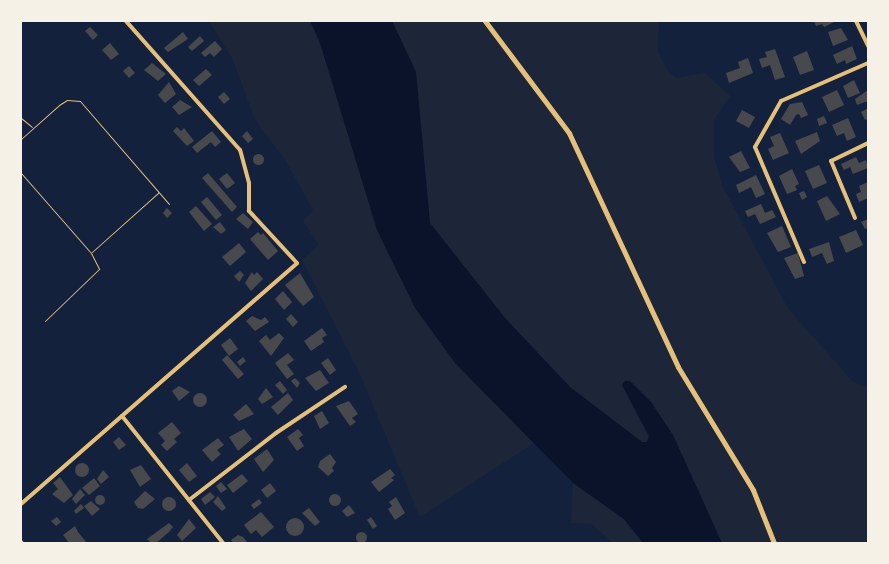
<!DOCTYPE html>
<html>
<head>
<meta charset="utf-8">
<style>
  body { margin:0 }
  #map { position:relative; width:889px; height:564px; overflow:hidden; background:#14213d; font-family:Commissioner,sans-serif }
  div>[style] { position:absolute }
  .green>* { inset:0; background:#1d2539 }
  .water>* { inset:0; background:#0b132b }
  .building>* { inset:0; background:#48494c }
  .round { border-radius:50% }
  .path>* { height:1px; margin:-0.5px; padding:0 0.5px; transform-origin:0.5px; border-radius:0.5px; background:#e5c07b }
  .minor>* { height:4px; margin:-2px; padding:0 2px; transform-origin:2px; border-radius:2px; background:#e5c07b }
  .secondary>* { height:5px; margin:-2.5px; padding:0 2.5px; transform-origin:2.5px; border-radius:2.5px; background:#e5c07b }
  span { translate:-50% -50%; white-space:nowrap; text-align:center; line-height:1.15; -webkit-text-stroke:4.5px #f6f1e7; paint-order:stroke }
  .frame { position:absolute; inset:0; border:22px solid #f6f1e7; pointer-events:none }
</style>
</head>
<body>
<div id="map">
  <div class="green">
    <div style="clip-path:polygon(209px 21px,310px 21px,455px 363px,534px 443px,420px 517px,359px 372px,302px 260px,319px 245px,303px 221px,313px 210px,286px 161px,255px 120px,233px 60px)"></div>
    <div style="clip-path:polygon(392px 21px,659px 21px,658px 52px,669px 73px,677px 78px,705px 73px,730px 96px,714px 120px,714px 156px,722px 185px,787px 307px,852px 381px,868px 388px,868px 543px,722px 543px,673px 435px,651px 402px,630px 381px,625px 381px,632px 406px,649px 437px,647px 442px,642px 442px,570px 387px,505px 318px,430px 223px,416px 72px)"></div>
    <div style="clip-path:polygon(573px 483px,624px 519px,643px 543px,613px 543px,592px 524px,571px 523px)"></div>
  </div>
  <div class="water">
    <div style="clip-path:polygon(310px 21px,392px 21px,416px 72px,430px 223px,505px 318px,570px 387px,642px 442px,647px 442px,649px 436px,622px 385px,625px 381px,630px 381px,651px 402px,673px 435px,722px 543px,643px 543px,624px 519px,573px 483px,455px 363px,415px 308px,377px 230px,319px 40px)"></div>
  </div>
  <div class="building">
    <div style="clip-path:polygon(814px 21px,836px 21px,824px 27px,822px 24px,816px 26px)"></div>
    <div style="clip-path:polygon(90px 27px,98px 35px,93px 40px,85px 31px)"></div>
    <div style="clip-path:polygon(841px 28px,848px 40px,833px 46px,828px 32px)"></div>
    <div style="clip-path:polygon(183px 32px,188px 39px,168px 52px,164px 48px)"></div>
    <div style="clip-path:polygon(200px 36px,204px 41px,192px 51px,188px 47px)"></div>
    <div style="clip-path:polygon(215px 41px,222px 49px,214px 57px,210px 53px,205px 57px,201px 53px)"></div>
    <div style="clip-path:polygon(110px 43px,119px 54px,111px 60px,102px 50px)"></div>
    <div style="clip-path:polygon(852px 46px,857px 59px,846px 64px,845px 60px,837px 64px,833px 55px)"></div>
    <div style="clip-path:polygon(775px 49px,785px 77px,775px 80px,770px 65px,762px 68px,759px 59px,767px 57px,765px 52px)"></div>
    <div style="clip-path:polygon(807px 51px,814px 70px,800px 75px,793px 57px)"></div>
    <div style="clip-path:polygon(748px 58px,753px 73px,729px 83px,726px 73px,740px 68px,738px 62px)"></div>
    <div style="clip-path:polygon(152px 63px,166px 74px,158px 81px,144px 70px)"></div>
    <div style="clip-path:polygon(129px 66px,135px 73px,129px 78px,123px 71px)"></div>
    <div style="clip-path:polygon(206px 69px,212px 75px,199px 86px,193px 80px)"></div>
    <div style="clip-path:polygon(854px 80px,860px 93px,848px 98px,843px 86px)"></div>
    <div style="clip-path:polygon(169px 82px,176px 94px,165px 103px,158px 95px)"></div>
    <div style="clip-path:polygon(837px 90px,844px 105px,829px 112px,822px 97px)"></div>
    <div style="clip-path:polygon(868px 90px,868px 101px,857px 105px,855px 99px)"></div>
    <div style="clip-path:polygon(224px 92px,230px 99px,224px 104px,218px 97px)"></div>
    <div style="clip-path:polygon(180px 100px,192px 107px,179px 115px,172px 107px)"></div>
    <div style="clip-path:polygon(802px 102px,808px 115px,801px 118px,799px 114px,796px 115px,790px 125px,781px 119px,790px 104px)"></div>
    <div style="clip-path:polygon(868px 108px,868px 119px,865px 120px,861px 112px)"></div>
    <div style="clip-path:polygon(742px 110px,755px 117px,749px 128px,736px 121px)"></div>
    <div style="clip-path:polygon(824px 116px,827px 123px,819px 126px,817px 119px)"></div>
    <div style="clip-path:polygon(848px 118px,856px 137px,847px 141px,844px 133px,837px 136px,832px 125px)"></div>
    <div style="clip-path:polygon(177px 127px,181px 131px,184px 128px,194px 141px,187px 146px,173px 131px)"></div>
    <div style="clip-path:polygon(212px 131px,221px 142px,215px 147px,211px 142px,197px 153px,192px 147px)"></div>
    <div style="clip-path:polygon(247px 131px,253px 139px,248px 143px,242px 136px)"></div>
    <div style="clip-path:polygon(817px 132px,820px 141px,801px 154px,795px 141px)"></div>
    <div style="clip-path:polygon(780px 133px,789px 153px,773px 160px,768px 149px,774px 146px,770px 137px)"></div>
    <div style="clip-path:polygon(741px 151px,750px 168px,740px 172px,729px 157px)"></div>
    <div class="round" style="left:252.5px;top:153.5px;width:11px;height:11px"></div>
    <div style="clip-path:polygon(856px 157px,859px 163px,866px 160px,868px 168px,853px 174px,850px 167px,844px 170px,841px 164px)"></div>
    <div style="clip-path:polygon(819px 165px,827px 183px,813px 189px,805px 171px)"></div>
    <div style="clip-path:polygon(792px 169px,799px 184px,795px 186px,797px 190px,787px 194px,779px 176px)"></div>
    <div style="clip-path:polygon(208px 173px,237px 207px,232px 212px,202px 178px)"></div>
    <div style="clip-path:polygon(227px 173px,235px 183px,227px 189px,219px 179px)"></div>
    <div style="clip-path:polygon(756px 175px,765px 194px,756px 198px,751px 187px,739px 193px,736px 185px)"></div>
    <div style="clip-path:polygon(868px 182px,868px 198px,859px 202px,856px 194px,861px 192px,859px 186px)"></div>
    <div style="clip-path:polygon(804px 191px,807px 197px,802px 200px,799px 193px)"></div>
    <div style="clip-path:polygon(827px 196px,840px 214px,826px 221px,817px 201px)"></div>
    <div style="clip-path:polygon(207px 197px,222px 215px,216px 220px,201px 202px)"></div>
    <div style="clip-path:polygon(761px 204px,765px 213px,772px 210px,776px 217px,760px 224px,755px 214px,748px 217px,745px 211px)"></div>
    <div style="clip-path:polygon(196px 206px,212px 224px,204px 231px,189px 212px)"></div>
    <div style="clip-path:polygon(167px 208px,172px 213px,167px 218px,163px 213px)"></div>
    <div style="clip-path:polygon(243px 213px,253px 222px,248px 229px,236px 219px)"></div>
    <div style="clip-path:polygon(868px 219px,868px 228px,865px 229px,861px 222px)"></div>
    <div style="clip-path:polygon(220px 222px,226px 230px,221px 234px,213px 227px)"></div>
    <div style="clip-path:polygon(782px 226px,791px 247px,778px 252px,767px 233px)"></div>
    <div style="clip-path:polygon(856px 230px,863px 245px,846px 253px,839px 237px)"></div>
    <div style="clip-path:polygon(258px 232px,261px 235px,263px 233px,278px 251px,268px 260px,250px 239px)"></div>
    <div style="clip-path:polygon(829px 242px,834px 261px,827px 264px,822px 253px,812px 257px,809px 249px)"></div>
    <div style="clip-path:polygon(239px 243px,246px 252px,230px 266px,222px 257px)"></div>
    <div style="clip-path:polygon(798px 253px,804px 276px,795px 279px,784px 258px)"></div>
    <div style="clip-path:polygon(240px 271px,244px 275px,239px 282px,234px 276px)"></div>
    <div style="clip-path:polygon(252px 272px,254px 275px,257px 272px,263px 279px,251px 291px,245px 283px)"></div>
    <div style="clip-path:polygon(300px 273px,314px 297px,303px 306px,285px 285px)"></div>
    <div style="clip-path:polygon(283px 291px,292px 302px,284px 310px,275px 299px)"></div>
    <div style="clip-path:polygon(291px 314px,298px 322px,293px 327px,286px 319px)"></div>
    <div style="clip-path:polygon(252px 316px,261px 320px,265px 317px,269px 322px,255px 331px,246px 321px)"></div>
    <div style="clip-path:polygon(322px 328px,327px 335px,322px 338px,324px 342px,311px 351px,304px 341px)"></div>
    <div style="clip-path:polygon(279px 333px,284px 338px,271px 356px,259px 341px,266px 335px,270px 340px)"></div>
    <div style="clip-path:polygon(230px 338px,238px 349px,229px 356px,221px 345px)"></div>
    <div style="clip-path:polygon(288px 353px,294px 360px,287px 365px,294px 374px,287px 379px,275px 363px)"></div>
    <div style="clip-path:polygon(227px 355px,244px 374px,238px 379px,222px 360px)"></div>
    <div style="clip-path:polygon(243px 357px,246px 361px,240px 366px,237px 362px)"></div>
    <div style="clip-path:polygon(328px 358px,336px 370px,330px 375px,321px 363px)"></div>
    <div style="clip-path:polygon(320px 370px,329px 383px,316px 391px,305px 378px)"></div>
    <div style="clip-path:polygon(295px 378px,300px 383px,297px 388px,291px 381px)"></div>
    <div style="clip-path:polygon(280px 381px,287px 390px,283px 394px,275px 385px)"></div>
    <div style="clip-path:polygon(179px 386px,190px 392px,179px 401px,172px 391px)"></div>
    <div style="clip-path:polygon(266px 388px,273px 397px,262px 404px,258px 399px)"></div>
    <div class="round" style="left:193px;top:393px;width:14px;height:14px"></div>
    <div style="clip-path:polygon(288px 393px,293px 400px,278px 415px,271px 407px)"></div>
    <div style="clip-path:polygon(349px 401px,358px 414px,352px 418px,356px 422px,350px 426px,336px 406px)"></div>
    <div style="clip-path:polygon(246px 404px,254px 414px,239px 421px,233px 415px)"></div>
    <div style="clip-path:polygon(322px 411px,329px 423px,320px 429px,314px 416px)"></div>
    <div style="clip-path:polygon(172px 422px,181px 433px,174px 439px,177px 442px,167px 451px,161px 445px,165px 441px,158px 433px)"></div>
    <div style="clip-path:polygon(244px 429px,252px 439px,238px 451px,229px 437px)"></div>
    <div style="clip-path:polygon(298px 429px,303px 435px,299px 438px,304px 446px,297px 451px,287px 437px)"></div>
    <div style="clip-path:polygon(119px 437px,126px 445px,119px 450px,113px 442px)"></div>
    <div style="clip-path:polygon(218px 438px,224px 445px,217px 450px,221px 454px,212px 462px,202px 450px)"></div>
    <div style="clip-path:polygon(267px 449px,274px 460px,263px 472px,254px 459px)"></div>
    <div style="clip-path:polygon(330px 454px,336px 462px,332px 468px,334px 471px,328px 476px,318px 467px,320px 461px)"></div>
    <div class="round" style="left:75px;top:463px;width:14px;height:14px"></div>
    <div style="clip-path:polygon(187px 463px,197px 476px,189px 482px,179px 470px)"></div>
    <div style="clip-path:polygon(141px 465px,151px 479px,140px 487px,130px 470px)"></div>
    <div style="clip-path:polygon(390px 469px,395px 475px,391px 478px,394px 480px,379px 492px,371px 482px)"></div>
    <div style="clip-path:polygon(103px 470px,109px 477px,101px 484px,97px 479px)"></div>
    <div style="clip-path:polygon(242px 474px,248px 481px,233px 493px,227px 485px)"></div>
    <div style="clip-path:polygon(60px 477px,73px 495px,64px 503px,52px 494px,58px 489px,53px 483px)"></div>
    <div style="clip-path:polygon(94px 478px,100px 486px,89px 495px,82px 488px)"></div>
    <div style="clip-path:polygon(221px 482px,227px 489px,221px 493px,216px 486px)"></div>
    <div style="clip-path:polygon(270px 483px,276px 491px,267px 498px,261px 490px)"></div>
    <div style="clip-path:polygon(80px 489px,85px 495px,76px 504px,72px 499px)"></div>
    <div style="clip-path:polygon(145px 491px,155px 499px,143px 509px,138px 508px,134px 502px)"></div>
    <div style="clip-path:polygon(210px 492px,215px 497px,205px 505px,201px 499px)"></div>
    <div class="round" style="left:329px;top:494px;width:12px;height:12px"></div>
    <div class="round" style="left:95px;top:495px;width:10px;height:10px"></div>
    <div style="clip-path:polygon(218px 496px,226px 508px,222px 511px,213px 502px)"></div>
    <div style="clip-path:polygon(396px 497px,405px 513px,395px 520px,388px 509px,392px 506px,389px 502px)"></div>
    <div class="round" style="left:162px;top:497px;width:14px;height:14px"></div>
    <div style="clip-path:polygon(259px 499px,262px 503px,254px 509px,251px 505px)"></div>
    <div style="clip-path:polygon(91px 501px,100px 509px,92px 516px,84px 506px)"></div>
    <div style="clip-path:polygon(81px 504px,84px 508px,76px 514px,74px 511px)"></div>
    <div style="clip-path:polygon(349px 505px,355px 513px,347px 517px,342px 511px)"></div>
    <div style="clip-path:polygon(309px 508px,320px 522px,315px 526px,302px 513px)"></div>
    <div style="clip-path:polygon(261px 512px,274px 527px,262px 537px,256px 530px,251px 534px,244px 525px)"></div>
    <div style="clip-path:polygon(57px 517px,61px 522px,56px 526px,51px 521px)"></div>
    <div style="clip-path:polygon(371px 517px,377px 526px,373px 529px,367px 520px)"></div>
    <div class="round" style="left:286px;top:518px;width:18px;height:18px"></div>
    <div style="clip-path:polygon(189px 519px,196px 528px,182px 541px,177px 535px)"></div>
    <div style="clip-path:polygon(169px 523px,173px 527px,169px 532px,156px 543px,151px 543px,147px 539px)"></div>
    <div style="clip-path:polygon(75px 526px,78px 532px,87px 543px,69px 543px,63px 535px)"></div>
    <div class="round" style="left:355.5px;top:531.5px;width:11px;height:11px"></div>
    <div style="clip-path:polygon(238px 535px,243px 537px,248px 543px,233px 543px,231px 540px)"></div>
  </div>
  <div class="path">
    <div style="left:21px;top:118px;width:14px;rotate:39deg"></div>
    <div style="left:21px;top:139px;width:51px;rotate:-41.8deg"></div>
    <div style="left:59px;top:105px;width:9px;rotate:-32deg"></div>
    <div style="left:67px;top:100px;width:13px;rotate:4deg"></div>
    <div style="left:80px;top:101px;width:136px;rotate:49.2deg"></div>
    <div style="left:21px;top:173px;width:106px;rotate:48.8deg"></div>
    <div style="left:91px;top:253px;width:18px;rotate:63deg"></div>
    <div style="left:99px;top:269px;width:75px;rotate:136.1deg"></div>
    <div style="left:92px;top:252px;width:89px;rotate:-41.8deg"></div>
  </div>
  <div class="minor">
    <div style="left:856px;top:21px;width:28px;rotate:64deg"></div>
    <div style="left:855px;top:218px;width:62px;rotate:-112.8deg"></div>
    <div style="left:831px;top:161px;width:41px;rotate:-25.9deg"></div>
    <div style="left:804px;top:262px;width:125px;rotate:-113.1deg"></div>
    <div style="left:755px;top:147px;width:53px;rotate:-60.5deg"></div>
    <div style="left:781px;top:101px;width:95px;rotate:-23.6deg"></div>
    <div style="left:122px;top:416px;width:162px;rotate:51.5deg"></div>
    <div style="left:189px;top:500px;width:110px;rotate:-37.6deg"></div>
    <div style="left:276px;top:433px;width:83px;rotate:-33.7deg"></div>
    <div style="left:21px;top:504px;width:366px;rotate:-41.1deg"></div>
    <div style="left:297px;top:263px;width:71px;rotate:-132.7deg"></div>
    <div style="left:249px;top:211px;width:28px;rotate:-90deg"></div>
    <div style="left:249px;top:183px;width:34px;rotate:-105deg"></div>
    <div style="left:240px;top:150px;width:172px;rotate:-131.5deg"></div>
    <div style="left:21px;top:542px;width:1px;rotate:45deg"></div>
  </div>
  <div class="secondary">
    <div style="left:485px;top:21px;width:140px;rotate:53.1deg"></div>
    <div style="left:569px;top:133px;width:258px;rotate:65deg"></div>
    <div style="left:678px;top:367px;width:144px;rotate:58.6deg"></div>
    <div style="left:753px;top:490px;width:57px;rotate:68.4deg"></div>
  </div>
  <div class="frame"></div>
</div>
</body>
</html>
